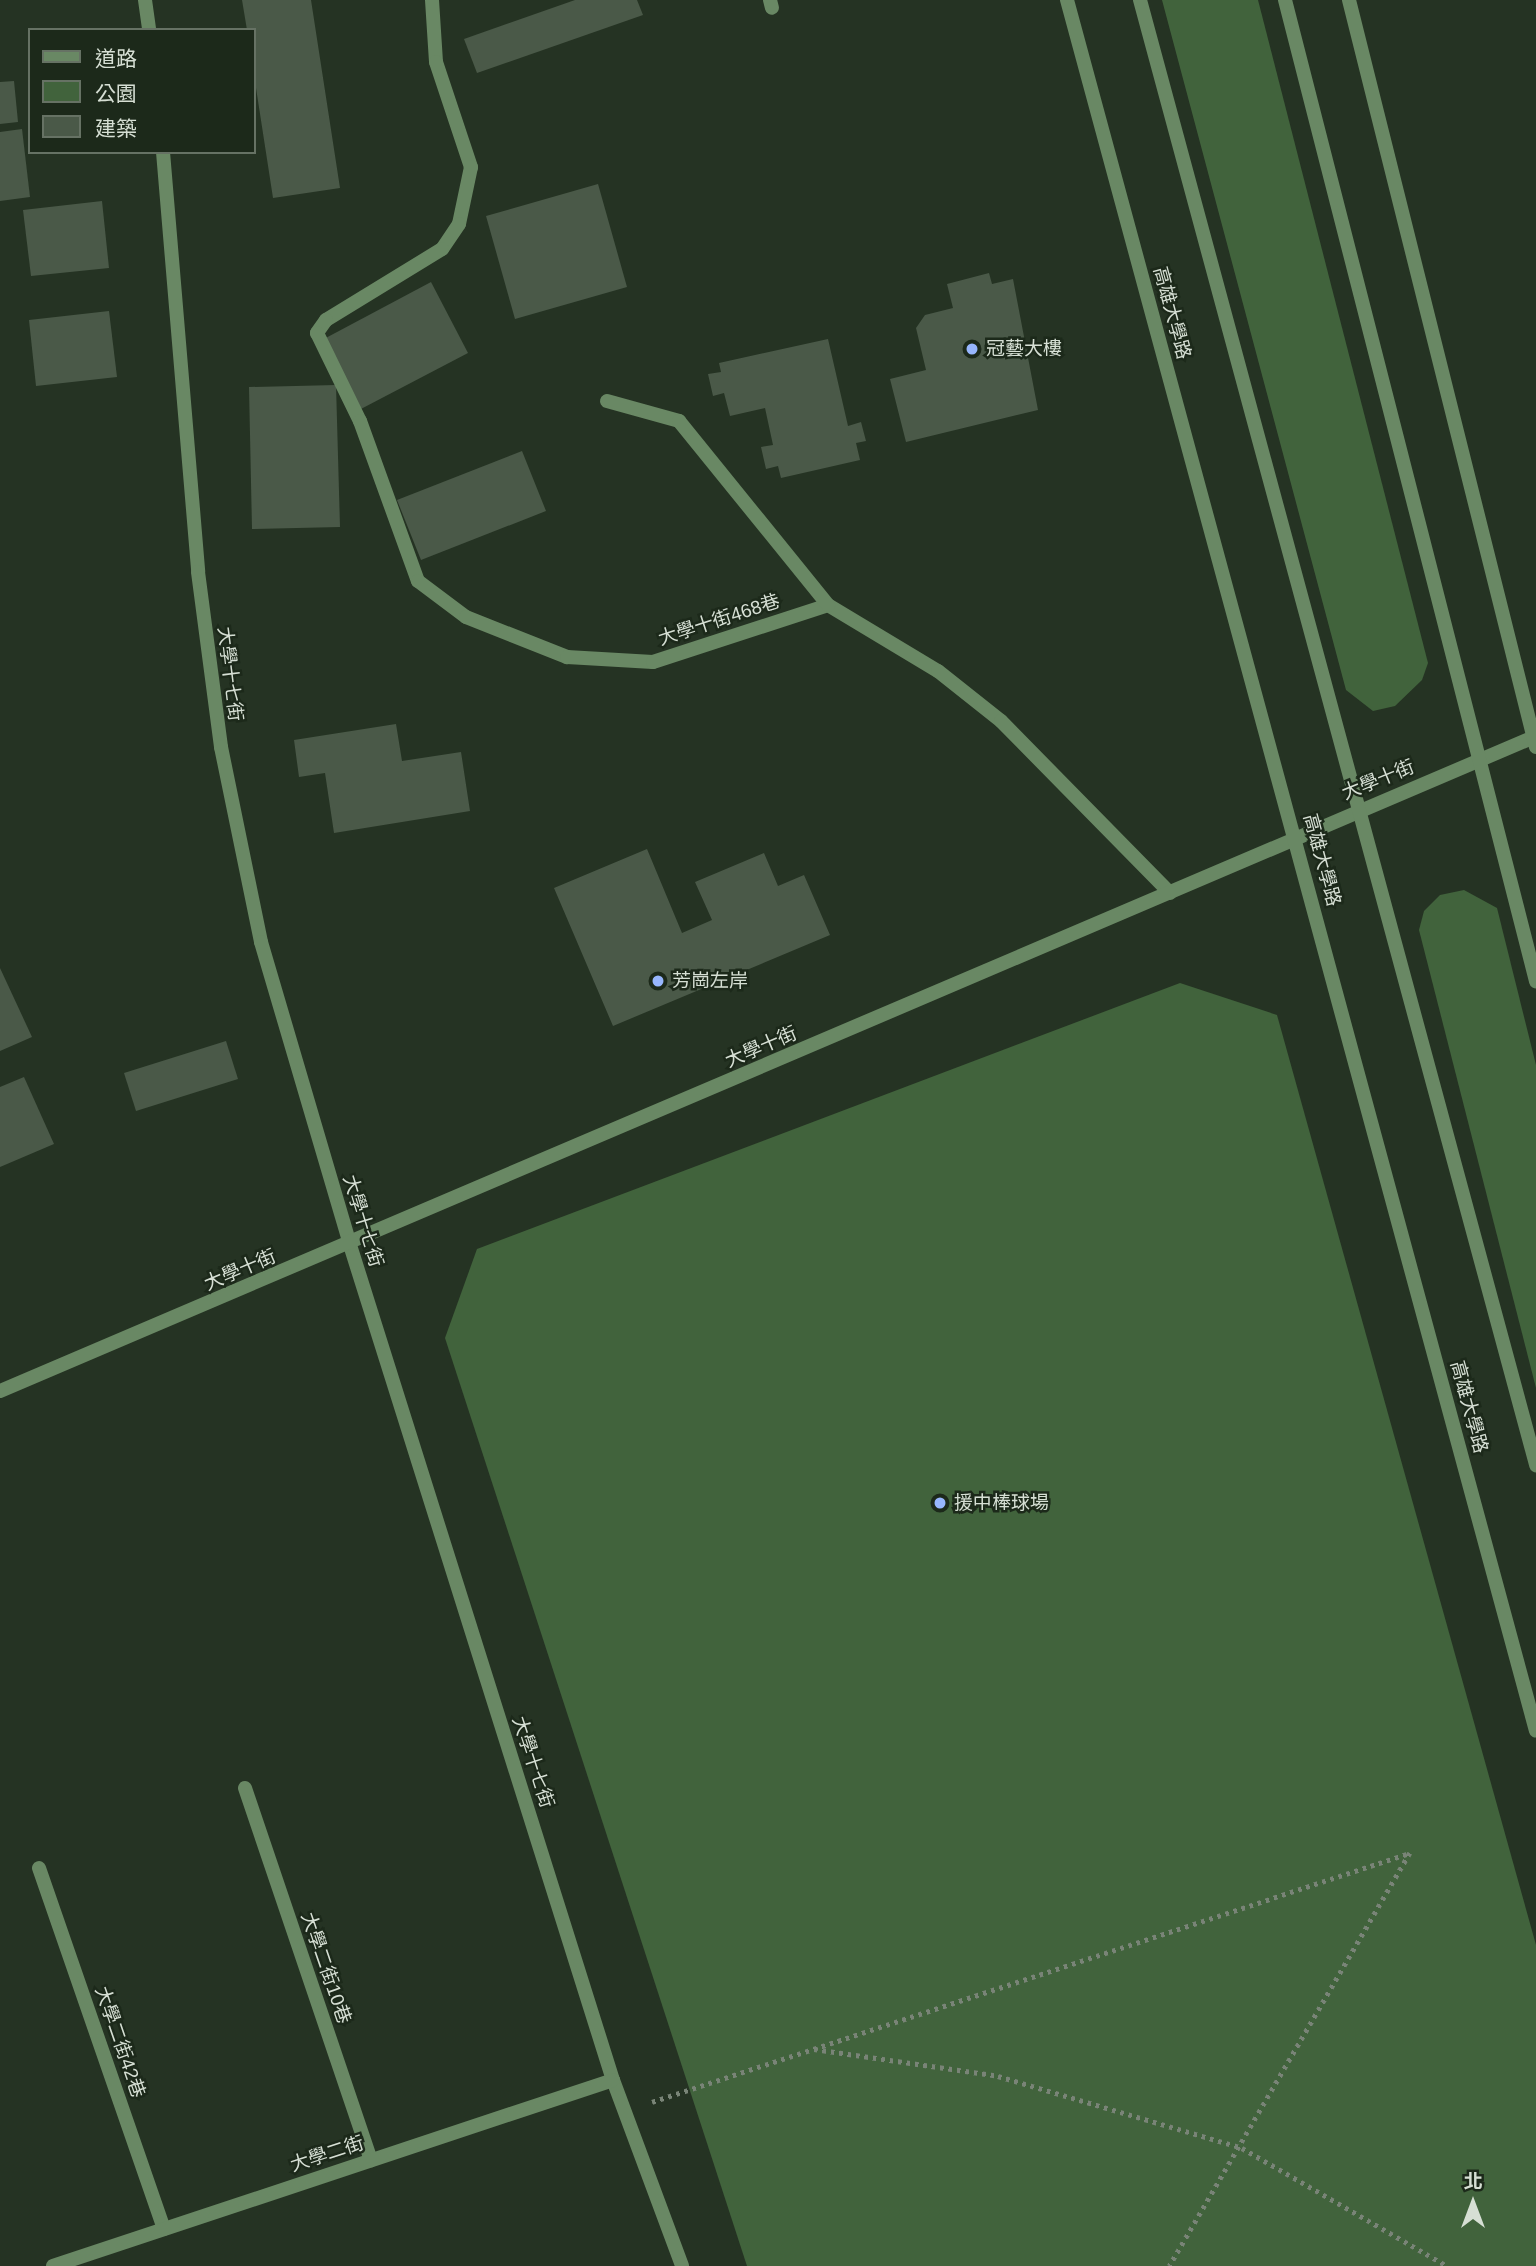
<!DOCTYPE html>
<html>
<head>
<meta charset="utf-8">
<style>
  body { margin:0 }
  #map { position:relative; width:1536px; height:2266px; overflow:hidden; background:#253323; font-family:Helvetica,"Noto Sans TC",sans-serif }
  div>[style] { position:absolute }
  .green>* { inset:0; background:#41633c }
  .building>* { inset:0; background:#4a5948 }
  .path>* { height:4.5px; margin-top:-2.25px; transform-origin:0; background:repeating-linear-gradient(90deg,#798477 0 3.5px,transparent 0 8.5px) }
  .service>* { height:14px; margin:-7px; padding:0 7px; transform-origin:7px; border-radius:7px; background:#698864 }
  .minor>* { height:14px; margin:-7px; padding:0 7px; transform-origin:7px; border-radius:7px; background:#698864 }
  .tertiary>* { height:14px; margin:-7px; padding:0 7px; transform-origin:7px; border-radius:7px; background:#698864 }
  .dots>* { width:19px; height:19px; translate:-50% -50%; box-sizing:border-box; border:4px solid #1c291a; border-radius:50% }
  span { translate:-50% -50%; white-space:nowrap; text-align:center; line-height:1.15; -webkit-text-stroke:5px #1c291a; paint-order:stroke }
  .street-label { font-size:19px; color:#d6dfd4 }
  .poi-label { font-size:19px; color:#d6dfd4 }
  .left { translate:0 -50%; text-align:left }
  .legend { position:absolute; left:28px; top:28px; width:228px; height:126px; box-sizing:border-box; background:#1c291a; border:2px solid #667264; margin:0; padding:9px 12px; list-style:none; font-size:21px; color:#d6dfd4 }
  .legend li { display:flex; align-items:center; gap:14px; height:35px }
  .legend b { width:35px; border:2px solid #667264 }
  .north { position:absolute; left:1438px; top:2168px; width:70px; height:70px; -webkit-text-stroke:5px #1c291a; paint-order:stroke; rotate:0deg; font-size:19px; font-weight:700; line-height:28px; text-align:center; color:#d6dfd4 }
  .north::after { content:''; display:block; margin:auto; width:24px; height:32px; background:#d6dfd4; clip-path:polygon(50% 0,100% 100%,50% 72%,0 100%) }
</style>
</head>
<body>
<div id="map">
  <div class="green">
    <div style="clip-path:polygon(1162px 0,1258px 0,1428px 663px,1422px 680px,1395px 706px,1373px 711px,1346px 690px)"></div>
    <div style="clip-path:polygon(1464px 890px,1497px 908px,1536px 1065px,1536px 1388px,1419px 930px,1424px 911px,1440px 895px)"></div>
    <div style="clip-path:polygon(1180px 983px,1277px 1015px,1536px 1945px,1536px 2266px,747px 2266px,445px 1338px,477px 1249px)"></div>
  </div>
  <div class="building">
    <div style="clip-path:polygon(242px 0,311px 0,340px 188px,273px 198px,254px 75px,254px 30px,247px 30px)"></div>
    <div style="clip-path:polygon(575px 0,637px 0,643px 15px,477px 73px,464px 39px)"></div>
    <div style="clip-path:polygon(14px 81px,18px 122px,0 124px,0 82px)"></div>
    <div style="clip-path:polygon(22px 129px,30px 197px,0 201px,0 132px)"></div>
    <div style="clip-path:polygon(598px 184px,627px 287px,515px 319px,486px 216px)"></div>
    <div style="clip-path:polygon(102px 201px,109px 268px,31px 276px,23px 210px)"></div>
    <div style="clip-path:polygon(989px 273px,992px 284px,1013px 279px,1038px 410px,906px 442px,890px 379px,926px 370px,916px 328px,925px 315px,953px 308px,947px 284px)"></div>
    <div style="clip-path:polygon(431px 282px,468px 353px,359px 410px,322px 340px)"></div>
    <div style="clip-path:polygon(109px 311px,117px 377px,36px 386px,29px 320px)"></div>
    <div style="clip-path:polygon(828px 339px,848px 426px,861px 422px,866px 441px,856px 443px,860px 460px,781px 478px,778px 466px,766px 469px,761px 447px,773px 445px,765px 408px,730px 416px,724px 393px,713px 396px,708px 374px,721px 372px,719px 363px)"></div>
    <div style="clip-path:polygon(336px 385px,340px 527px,252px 529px,249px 387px)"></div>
    <div style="clip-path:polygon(522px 451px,546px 511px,421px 560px,397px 500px)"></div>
    <div style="clip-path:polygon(396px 724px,402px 761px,461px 752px,470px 811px,334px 833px,325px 773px,299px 777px,294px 740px)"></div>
    <div style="clip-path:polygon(647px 849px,682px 933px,712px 920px,695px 882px,764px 853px,778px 886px,804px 875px,830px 935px,613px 1026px,554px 888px)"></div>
    <div style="clip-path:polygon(0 968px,32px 1037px,0 1051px)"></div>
    <div style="clip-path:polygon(226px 1041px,238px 1079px,136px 1111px,124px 1073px)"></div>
    <div style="clip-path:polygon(24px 1077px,54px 1144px,0 1167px,0 1087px)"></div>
  </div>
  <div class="path">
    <div style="left:814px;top:2049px;width:186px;rotate:8.3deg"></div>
    <div style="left:998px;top:2076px;width:254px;rotate:16.4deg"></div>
    <div style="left:1242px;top:2148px;width:237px;rotate:29.9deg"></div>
    <div style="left:652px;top:2102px;width:798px;rotate:-18.19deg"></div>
    <div style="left:1410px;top:1853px;width:478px;rotate:120.2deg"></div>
  </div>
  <div class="service">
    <div style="left:432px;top:0;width:62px;rotate:86.3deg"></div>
    <div style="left:436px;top:62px;width:111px;rotate:71.6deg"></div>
    <div style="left:471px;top:167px;width:58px;rotate:101.9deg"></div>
    <div style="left:459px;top:224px;width:30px;rotate:124deg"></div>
    <div style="left:442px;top:249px;width:136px;rotate:148.5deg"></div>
    <div style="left:326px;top:320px;width:16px;rotate:125deg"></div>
    <div style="left:317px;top:333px;width:98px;rotate:64deg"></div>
    <div style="left:360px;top:421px;width:170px;rotate:70.1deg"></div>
    <div style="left:418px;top:581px;width:60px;rotate:36.9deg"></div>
    <div style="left:466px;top:617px;width:109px;rotate:21.6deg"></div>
    <div style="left:567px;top:657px;width:86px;rotate:3.3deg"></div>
    <div style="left:653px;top:662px;width:184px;rotate:-18deg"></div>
    <div style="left:828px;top:605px;width:128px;rotate:31deg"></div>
    <div style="left:938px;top:671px;width:80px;rotate:38.4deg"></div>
    <div style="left:1001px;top:721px;width:241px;rotate:45.5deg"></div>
    <div style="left:770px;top:0;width:8px;rotate:76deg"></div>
    <div style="left:607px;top:401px;width:75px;rotate:15.5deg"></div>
    <div style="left:679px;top:421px;width:237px;rotate:51deg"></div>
    <div style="left:245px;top:1788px;width:393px;rotate:71.3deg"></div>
    <div style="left:39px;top:1868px;width:382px;rotate:70.9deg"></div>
  </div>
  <div class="minor">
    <div style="left:145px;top:0;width:30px;rotate:82deg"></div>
    <div style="left:163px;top:152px;width:421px;rotate:85.2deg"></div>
    <div style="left:198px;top:572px;width:177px;rotate:82.5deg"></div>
    <div style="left:221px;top:747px;width:199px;rotate:78.4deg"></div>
    <div style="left:261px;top:942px;width:316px;rotate:73.6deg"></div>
    <div style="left:350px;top:1245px;width:875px;rotate:72.52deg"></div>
    <div style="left:613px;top:2080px;width:198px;rotate:69.6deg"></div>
    <div style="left:0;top:1391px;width:1670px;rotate:-23.09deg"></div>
    <div style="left:53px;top:2266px;width:590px;rotate:-18.37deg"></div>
  </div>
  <div class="tertiary">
    <div style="left:1067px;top:0;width:1793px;rotate:74.84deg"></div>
    <div style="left:1140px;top:0;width:1518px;rotate:74.87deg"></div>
    <div style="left:1285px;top:0;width:1013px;rotate:75.65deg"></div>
    <div style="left:1349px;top:0;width:770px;rotate:75.95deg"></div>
  </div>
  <div class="dots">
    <div style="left:972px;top:349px;background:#97b6fd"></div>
    <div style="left:658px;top:981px;background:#97b6fd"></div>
    <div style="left:940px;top:1503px;background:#97b6fd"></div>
  </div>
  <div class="street-label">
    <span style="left:1172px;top:313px;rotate:75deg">高雄大學路</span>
    <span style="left:719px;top:620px;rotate:-18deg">大學十街468巷</span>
    <span style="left:230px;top:674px;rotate:83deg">大學十七街</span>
    <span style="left:1378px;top:780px;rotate:-22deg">大學十街</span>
    <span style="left:1322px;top:860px;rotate:75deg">高雄大學路</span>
    <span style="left:761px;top:1047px;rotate:-23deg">大學十街</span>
    <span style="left:363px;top:1221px;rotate:73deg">大學十七街</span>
    <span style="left:240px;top:1270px;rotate:-23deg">大學十街</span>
    <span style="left:1469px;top:1407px;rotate:75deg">高雄大學路</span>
    <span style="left:533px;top:1762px;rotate:72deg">大學十七街</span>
    <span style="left:326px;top:1968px;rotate:71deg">大學二街10巷</span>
    <span style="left:120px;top:2042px;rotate:71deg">大學二街42巷</span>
    <span style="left:327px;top:2154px;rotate:-18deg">大學二街</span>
  </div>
  <div class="poi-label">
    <span class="left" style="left:986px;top:349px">冠藝大樓</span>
    <span class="left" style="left:672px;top:981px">芳崗左岸</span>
    <span class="left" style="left:954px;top:1503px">援中棒球場</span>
  </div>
  <ul class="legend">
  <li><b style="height:9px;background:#698864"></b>道路</li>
  <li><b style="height:19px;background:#41633c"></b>公園</li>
  <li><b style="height:19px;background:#4a5948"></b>建築</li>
  </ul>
  <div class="north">北</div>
</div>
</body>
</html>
